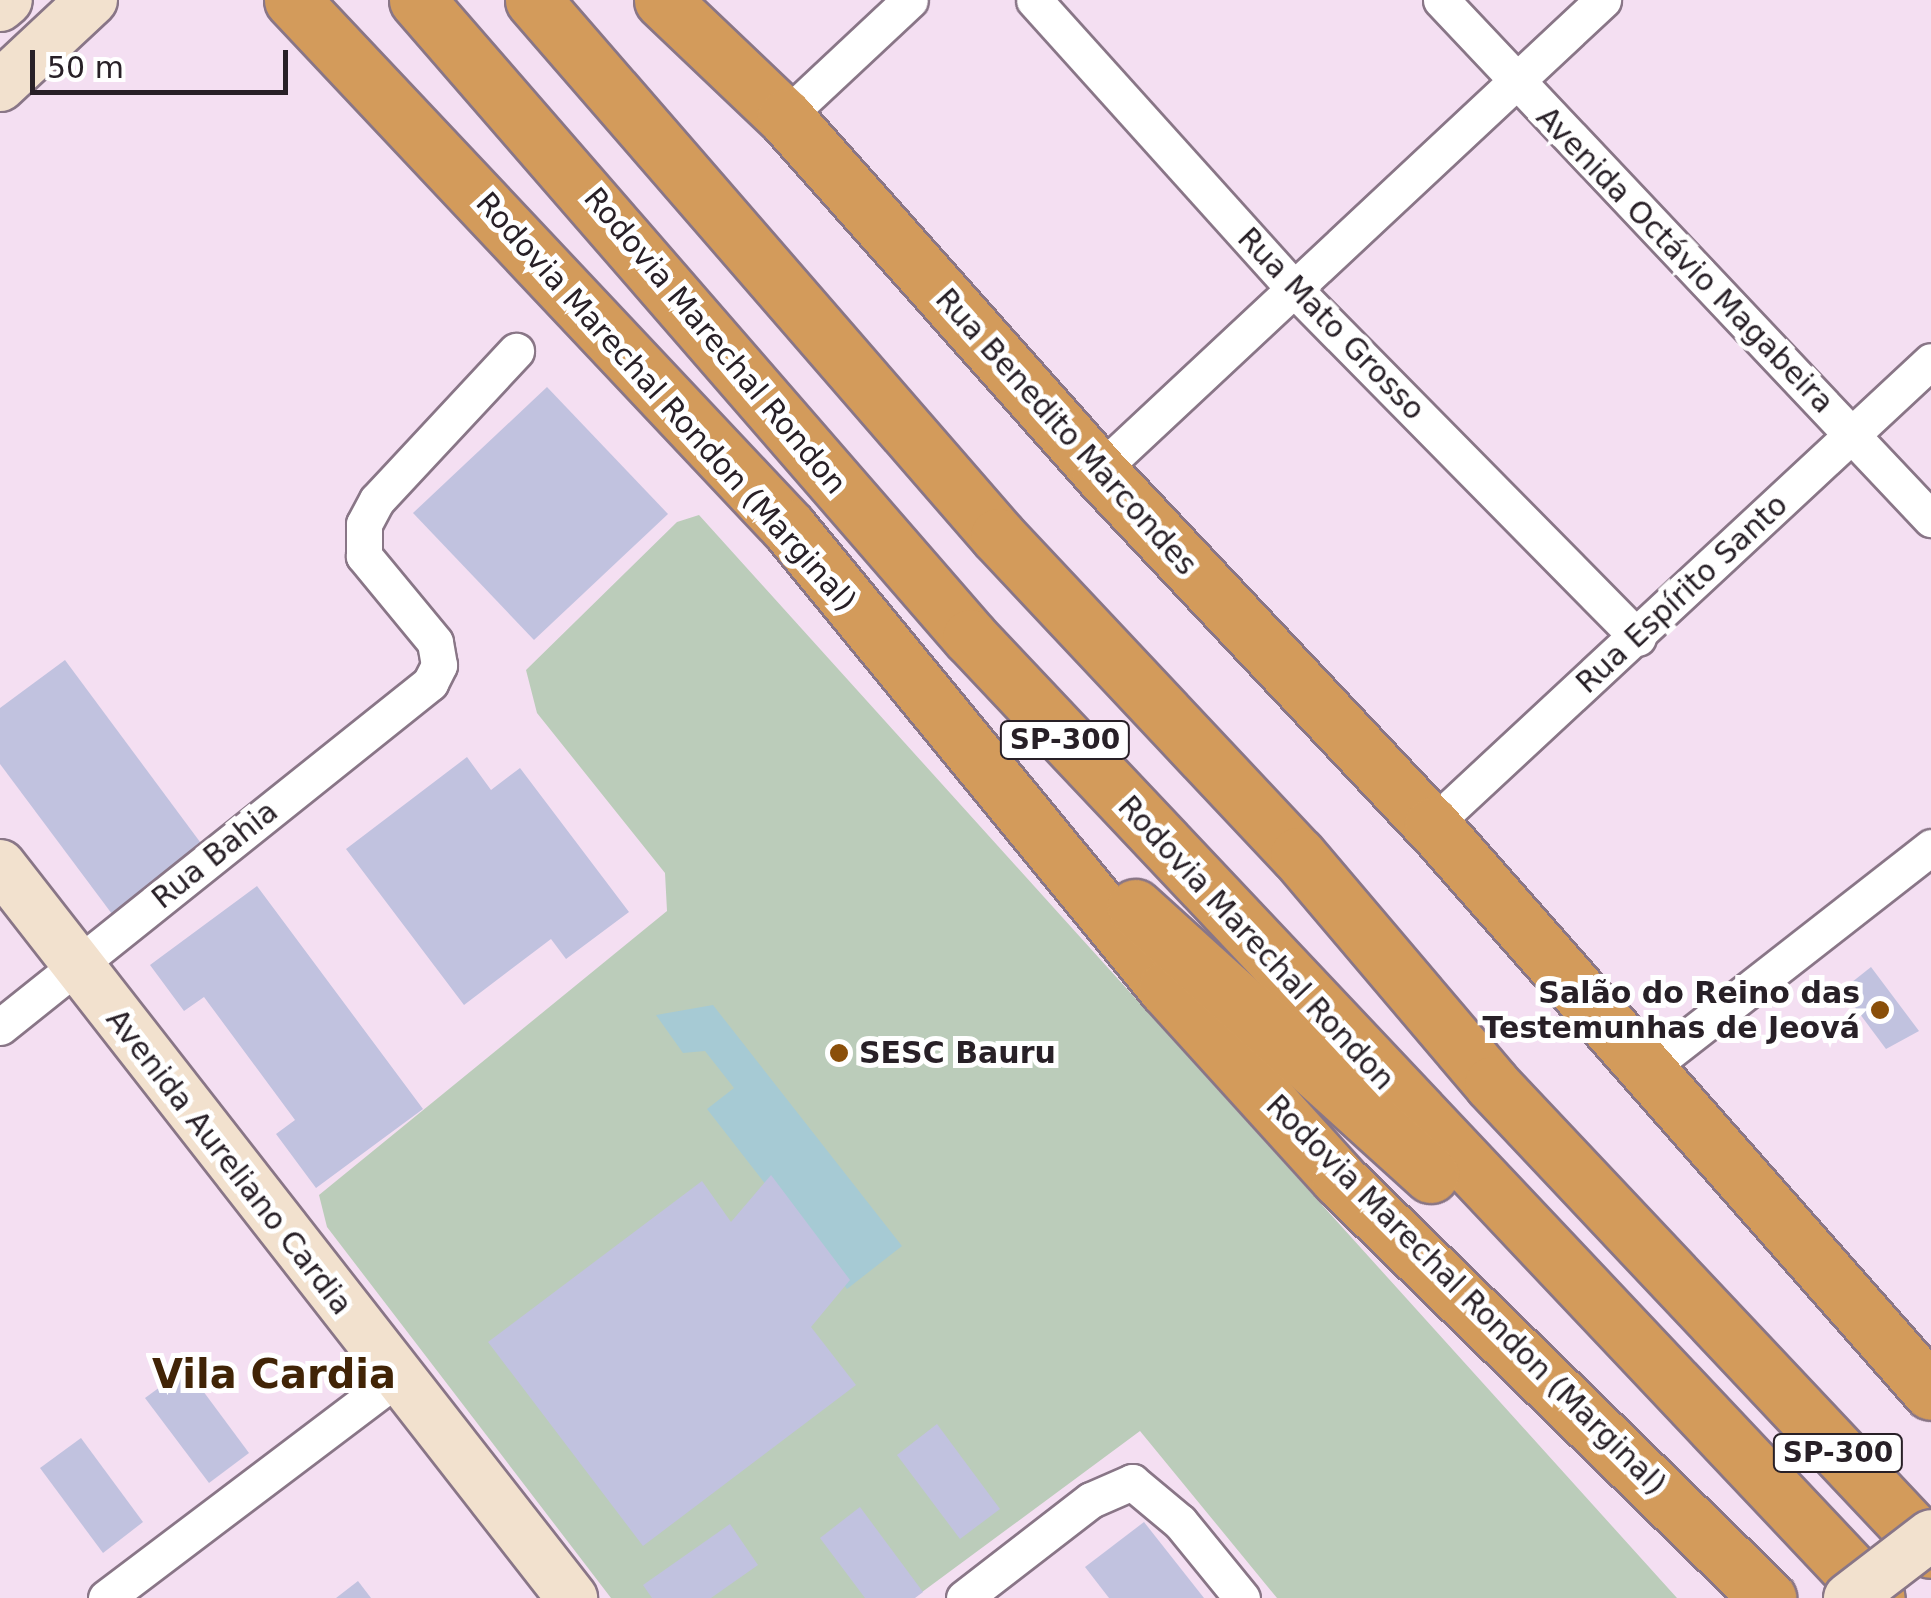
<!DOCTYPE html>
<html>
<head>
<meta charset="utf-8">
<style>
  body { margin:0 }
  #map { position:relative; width:1931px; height:1598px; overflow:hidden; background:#f4dff2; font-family:"DejaVu Sans",sans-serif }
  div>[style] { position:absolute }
  .green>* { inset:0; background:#bbccba }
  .water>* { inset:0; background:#a6cad4 }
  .building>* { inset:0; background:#c1c2df }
  .roads { filter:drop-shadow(2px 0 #897687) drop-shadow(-2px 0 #897687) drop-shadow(0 2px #897687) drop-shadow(0 -2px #897687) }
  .street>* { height:35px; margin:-17.5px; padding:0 17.5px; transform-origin:17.5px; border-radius:17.5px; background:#fff }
  .secondary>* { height:50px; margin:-25px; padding:0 25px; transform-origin:25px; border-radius:25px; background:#f2e1ce }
  .highway>* { height:55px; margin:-27.5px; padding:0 27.5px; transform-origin:27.5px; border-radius:27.5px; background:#d39b5b }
  .bridges { filter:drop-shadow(2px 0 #897687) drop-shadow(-2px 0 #897687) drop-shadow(0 2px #897687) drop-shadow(0 -2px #897687) }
  .secondary-bridge>* { height:50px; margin:-25px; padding:0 25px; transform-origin:25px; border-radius:25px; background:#f2e1ce }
  .dots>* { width:28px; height:28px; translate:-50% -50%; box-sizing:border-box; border:5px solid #fff; border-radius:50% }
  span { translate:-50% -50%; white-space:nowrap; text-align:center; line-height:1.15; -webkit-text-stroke:10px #fff; paint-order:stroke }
  .shield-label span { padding:2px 8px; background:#fff; border:2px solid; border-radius:8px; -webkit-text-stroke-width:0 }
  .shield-label { font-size:28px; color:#282027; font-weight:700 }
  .street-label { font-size:30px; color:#282027 }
  .poi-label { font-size:30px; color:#282027; font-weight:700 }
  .right { translate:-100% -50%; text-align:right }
  .left { translate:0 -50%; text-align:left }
  .district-label { font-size:40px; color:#412406; font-weight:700 }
  .scale { position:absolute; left:30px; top:50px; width:258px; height:45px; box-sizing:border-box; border:5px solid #282027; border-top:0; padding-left:12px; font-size:30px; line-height:35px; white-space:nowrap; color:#282027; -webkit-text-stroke:8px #fff; paint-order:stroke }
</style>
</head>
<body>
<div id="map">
  <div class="green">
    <div style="clip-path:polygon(699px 515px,1677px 1598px,1277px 1598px,1140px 1431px,914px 1598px,611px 1598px,327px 1227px,319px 1195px,667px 911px,665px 873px,537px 713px,526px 670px,677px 522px)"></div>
  </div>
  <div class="water">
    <div style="clip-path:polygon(713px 1005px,902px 1246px,847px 1289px,707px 1109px,734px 1088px,705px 1051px,683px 1053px,656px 1015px)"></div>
  </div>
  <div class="building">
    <div style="clip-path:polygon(547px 387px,668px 514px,534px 640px,413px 513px)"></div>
    <div style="clip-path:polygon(65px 660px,203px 846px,112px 914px,0 764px,0 708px)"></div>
    <div style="clip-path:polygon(467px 757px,491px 790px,520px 768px,629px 912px,566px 959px,551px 939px,464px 1005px,346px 849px)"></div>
    <div style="clip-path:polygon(257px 886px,423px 1109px,316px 1188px,276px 1134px,295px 1120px,204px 997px,184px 1011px,150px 965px)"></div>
    <div style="clip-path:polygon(1871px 967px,1919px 1031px,1886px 1049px,1842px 990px)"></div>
    <div style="clip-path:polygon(771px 1175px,850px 1280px,811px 1327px,856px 1385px,643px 1546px,488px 1342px,702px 1181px,731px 1222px)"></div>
    <div style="clip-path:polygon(186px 1368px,249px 1453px,209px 1483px,145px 1398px)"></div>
    <div style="clip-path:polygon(937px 1424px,1000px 1509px,960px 1539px,897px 1455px)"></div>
    <div style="clip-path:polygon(81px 1438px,143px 1522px,103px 1553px,40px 1468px)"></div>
    <div style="clip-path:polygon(860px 1507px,923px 1592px,915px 1598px,865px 1598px,820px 1538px)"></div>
    <div style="clip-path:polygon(1144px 1522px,1204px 1598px,1109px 1598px,1085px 1567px)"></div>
    <div style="clip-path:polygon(730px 1524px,758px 1565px,711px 1598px,652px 1598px,643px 1585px)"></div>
    <div style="clip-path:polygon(358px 1581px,371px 1598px,336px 1598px)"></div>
  </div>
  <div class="roads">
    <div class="street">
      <div style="left:1034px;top:0;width:392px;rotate:48deg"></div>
      <div style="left:1296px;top:291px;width:487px;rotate:45.4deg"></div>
      <div style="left:1441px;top:0;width:714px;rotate:46.65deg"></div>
      <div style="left:785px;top:117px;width:171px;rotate:-43.1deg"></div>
      <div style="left:1099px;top:471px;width:690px;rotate:-43.06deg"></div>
      <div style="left:1432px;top:825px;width:681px;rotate:-42.92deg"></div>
      <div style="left:0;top:1027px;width:551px;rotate:-38.66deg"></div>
      <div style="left:430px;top:683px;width:20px;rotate:-63deg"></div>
      <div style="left:439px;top:665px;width:23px;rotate:-100deg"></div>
      <div style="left:435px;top:642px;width:112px;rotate:-129.5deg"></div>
      <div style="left:364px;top:556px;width:32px;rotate:-90deg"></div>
      <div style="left:364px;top:524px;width:27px;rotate:-62deg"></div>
      <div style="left:377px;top:500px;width:204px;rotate:-47deg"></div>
      <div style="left:1646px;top:1070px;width:362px;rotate:-38deg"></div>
      <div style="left:106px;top:1598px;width:368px;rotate:-37.1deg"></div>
      <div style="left:964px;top:1598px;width:160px;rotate:-37.7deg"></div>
      <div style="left:1091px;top:1500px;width:45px;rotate:-23.7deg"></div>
      <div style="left:1132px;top:1482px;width:62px;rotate:39.8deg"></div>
      <div style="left:1180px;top:1522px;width:98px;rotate:50.8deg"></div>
    </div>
    <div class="secondary">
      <div style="left:0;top:6px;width:9px;rotate:-41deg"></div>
      <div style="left:0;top:86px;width:126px;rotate:-43.1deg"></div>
      <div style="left:0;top:865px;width:930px;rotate:52.03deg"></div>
    </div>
    <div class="highway">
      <div style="left:292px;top:0;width:725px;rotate:46.73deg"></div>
      <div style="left:789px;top:528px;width:595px;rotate:50.66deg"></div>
      <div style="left:1166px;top:988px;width:258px;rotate:47.8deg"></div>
      <div style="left:1339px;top:1179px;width:600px;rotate:44.32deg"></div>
      <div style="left:417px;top:0;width:844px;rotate:49.04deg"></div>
      <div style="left:970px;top:637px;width:1321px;rotate:46.66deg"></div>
      <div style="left:533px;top:0;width:710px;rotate:49.06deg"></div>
      <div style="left:998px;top:536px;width:438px;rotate:46.8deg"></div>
      <div style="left:1298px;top:855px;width:300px;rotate:49.7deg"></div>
      <div style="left:1492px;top:1084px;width:640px;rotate:46.71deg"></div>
      <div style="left:662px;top:0;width:170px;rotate:43.6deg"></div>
      <div style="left:785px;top:117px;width:473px;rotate:48.4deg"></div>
      <div style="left:1099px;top:471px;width:486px;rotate:46.8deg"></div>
      <div style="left:1432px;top:825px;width:755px;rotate:48.65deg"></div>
      <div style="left:1135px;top:907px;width:399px;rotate:42.2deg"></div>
    </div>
  </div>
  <div class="bridges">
    <div class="secondary-bridge">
      <div style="left:1849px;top:1598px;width:103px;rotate:-37.5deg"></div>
    </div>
  </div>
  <div class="dots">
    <div style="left:1880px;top:1010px;background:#8a4f0a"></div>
    <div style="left:839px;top:1053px;background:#8a4f0a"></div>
  </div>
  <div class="shield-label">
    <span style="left:1065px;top:740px">SP-300</span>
    <span style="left:1838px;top:1453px">SP-300</span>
  </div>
  <div class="street-label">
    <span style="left:1685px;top:260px;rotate:46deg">Avenida Octávio Magabeira</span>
    <span style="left:1331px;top:324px;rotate:46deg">Rua Mato Grosso</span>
    <span style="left:715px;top:341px;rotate:50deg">Rodovia Marechal Rondon</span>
    <span style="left:666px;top:402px;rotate:48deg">Rodovia Marechal Rondon (Marginal)</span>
    <span style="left:1066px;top:432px;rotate:48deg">Rua Benedito Marcondes</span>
    <span style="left:1682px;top:594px;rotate:-43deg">Rua Espírito Santo</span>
    <span style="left:215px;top:855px;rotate:-39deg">Rua Bahia</span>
    <span style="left:1256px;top:943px;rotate:47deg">Rodovia Marechal Rondon</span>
    <span style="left:229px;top:1162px;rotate:52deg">Avenida Aureliano Cardia</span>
    <span style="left:1466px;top:1295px;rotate:45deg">Rodovia Marechal Rondon (Marginal)</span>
  </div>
  <div class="poi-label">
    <span class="right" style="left:1860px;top:1010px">Salão do Reino das<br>Testemunhas de Jeová</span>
    <span class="left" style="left:859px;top:1053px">SESC Bauru</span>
  </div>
  <div class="district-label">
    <span style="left:274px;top:1374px">Vila Cardia</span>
  </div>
  <div class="scale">50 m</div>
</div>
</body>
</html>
